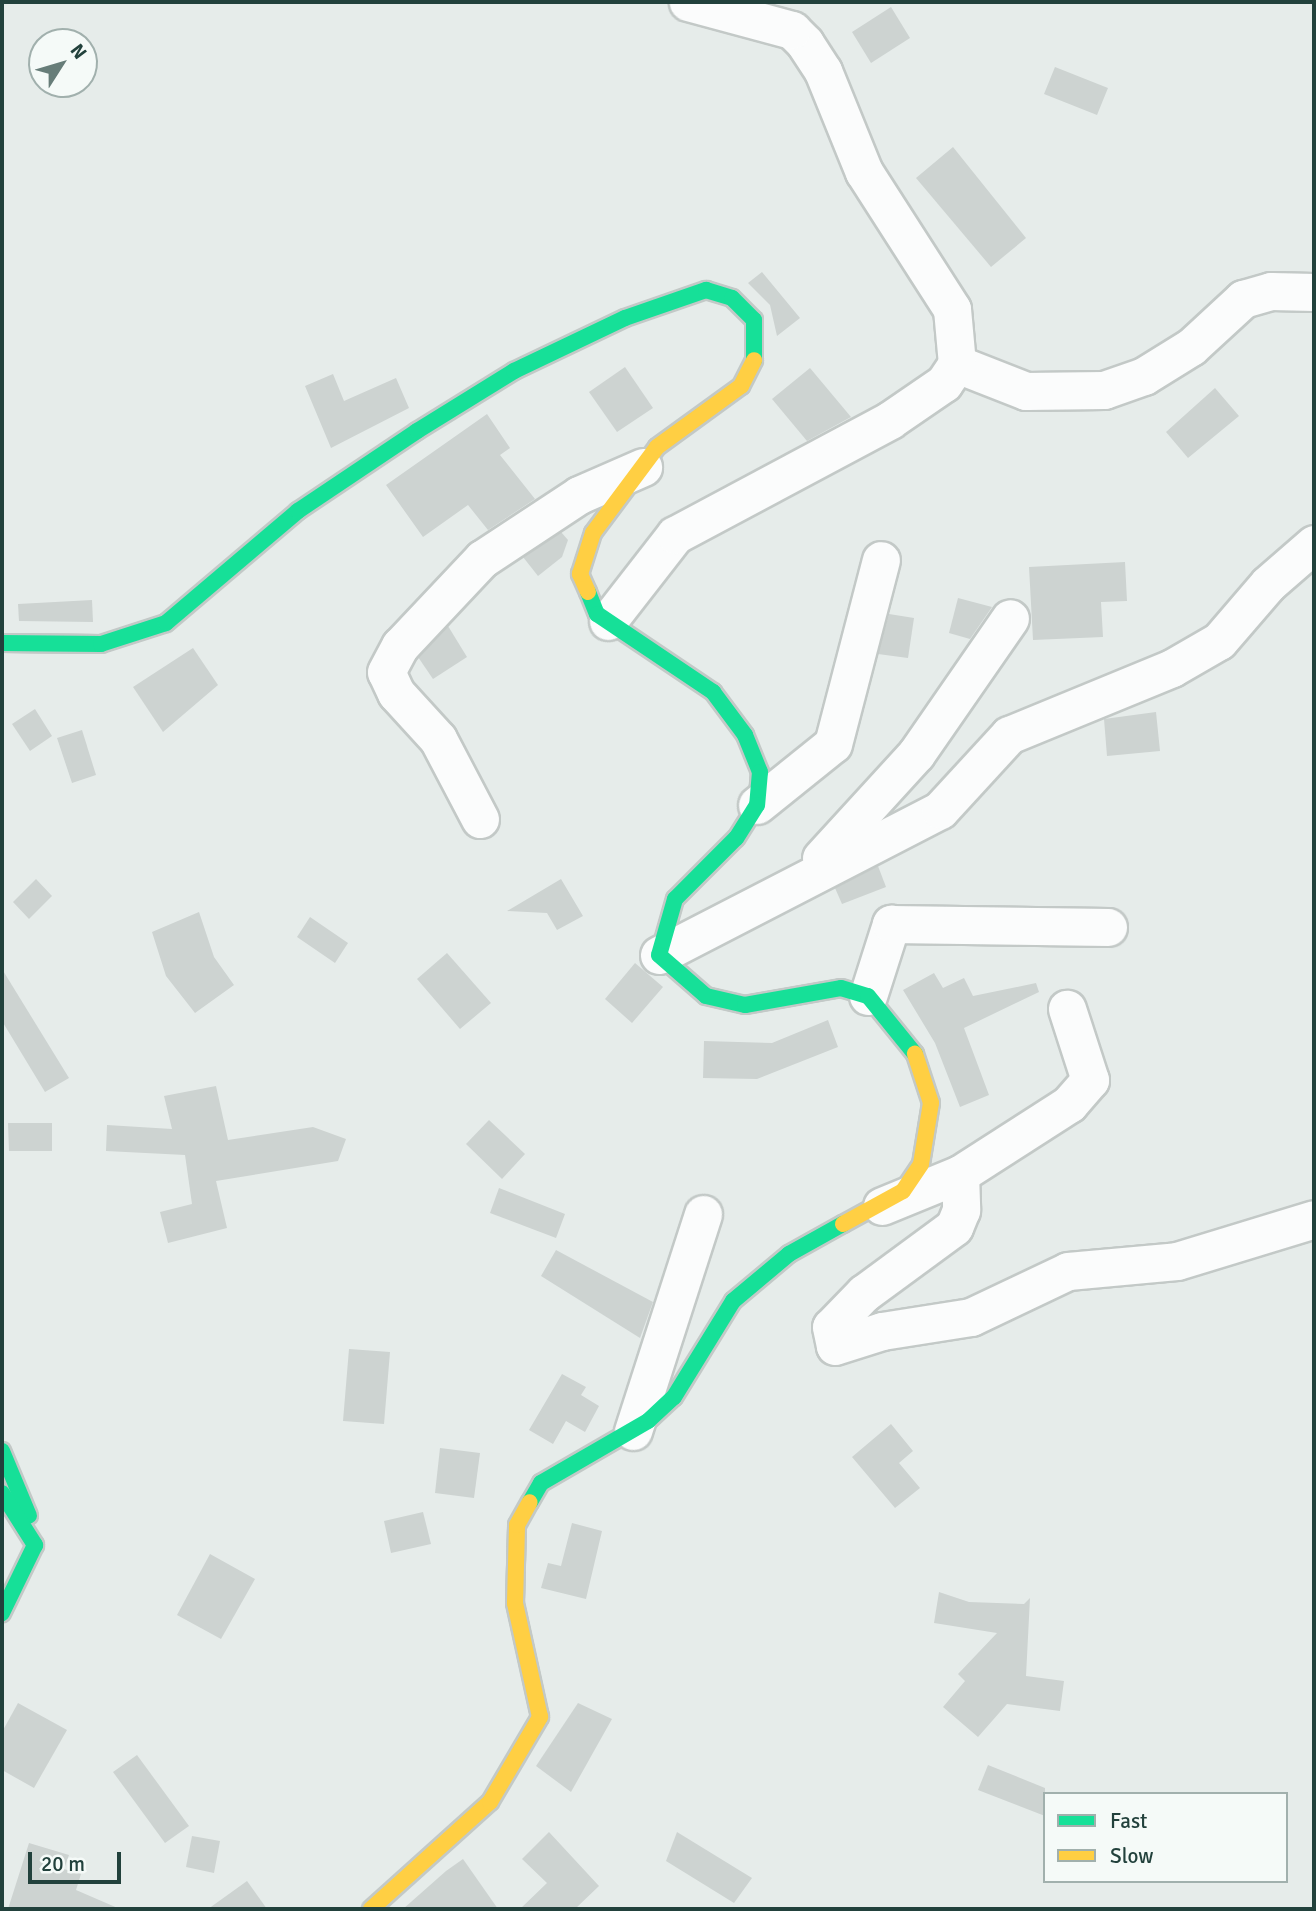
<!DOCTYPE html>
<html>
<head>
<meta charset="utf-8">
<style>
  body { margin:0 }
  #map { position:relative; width:1316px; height:1911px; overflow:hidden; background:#e6ecea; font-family:Signika,sans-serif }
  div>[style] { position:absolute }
  .building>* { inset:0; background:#cdd3d1 }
  .roads { filter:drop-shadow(2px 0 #c3c9c7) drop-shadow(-2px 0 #c3c9c7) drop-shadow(0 2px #c3c9c7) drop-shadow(0 -2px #c3c9c7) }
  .street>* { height:37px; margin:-18.5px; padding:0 18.5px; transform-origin:18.5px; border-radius:18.5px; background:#fbfcfc }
  .fast>* { height:16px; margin:-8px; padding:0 8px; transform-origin:8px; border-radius:8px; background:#16e098 }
  .slow>* { height:16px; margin:-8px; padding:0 8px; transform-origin:8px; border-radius:8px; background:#ffcf43 }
  span { translate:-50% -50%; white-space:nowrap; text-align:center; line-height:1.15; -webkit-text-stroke:7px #f5faf8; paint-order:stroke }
  .frame { position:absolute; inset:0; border:4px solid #22413c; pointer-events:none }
  .legend { position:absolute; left:1043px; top:1792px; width:245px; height:91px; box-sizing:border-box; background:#f5faf8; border:2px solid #a1b0ad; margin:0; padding:9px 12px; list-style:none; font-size:21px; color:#22413c }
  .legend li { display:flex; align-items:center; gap:14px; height:35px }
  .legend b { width:35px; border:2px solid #a1b0ad }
  .north { position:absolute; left:28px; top:28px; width:70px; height:70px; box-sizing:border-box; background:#f5faf8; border:2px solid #a1b0ad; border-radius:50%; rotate:53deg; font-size:19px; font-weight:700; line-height:28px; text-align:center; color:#22413c }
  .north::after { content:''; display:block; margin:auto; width:24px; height:32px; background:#677d79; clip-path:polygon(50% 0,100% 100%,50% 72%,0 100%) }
  .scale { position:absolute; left:28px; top:1852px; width:93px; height:32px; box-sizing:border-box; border:4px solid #22413c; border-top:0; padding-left:9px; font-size:21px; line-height:24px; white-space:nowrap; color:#22413c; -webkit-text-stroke:5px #f5faf8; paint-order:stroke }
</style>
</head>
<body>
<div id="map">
  <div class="building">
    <div style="clip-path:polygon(891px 7px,910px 38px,871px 63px,852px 32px)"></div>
    <div style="clip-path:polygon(1055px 67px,1108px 88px,1097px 115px,1044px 94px)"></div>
    <div style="clip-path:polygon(953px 147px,1026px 238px,991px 267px,916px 178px)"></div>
    <div style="clip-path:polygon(762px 272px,800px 318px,777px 336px,770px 305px,748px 283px)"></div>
    <div style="clip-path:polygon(625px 367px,653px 408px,617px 432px,589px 392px)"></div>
    <div style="clip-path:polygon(810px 368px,851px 417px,807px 441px,772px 399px)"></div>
    <div style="clip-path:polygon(333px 374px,344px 401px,396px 378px,409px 408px,331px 448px,305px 386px)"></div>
    <div style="clip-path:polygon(1215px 388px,1239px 416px,1188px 458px,1166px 432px)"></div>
    <div style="clip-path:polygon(487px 414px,510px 448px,500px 455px,535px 499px,488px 530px,468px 505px,423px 537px,386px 485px)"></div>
    <div style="clip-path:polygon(561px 532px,568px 540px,562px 557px,538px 576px,523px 557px)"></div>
    <div style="clip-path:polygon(1125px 562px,1127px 601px,1101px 602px,1103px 637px,1033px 640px,1029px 567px)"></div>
    <div style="clip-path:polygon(958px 598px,992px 607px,970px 639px,949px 633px)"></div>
    <div style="clip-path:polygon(92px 600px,93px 622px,19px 621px,18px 604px)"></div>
    <div style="clip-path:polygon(889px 614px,914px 618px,908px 658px,878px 654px)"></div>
    <div style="clip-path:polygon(448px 626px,467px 657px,433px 679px,418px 657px)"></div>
    <div style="clip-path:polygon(193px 648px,218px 685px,163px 732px,133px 687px)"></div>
    <div style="clip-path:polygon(35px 709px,52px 736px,30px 751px,12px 724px)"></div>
    <div style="clip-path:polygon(1156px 712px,1160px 751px,1107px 756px,1104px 719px)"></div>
    <div style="clip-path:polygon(82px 730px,96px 775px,72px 783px,57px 738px)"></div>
    <div style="clip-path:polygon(878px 866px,886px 887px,842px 904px,835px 888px)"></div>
    <div style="clip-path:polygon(36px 879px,52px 896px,29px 919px,13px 902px)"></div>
    <div style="clip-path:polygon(561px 879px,583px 916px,557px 930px,547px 913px,507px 911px)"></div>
    <div style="clip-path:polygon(199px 912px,214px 957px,234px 985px,195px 1013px,166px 976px,152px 932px)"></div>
    <div style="clip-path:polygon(310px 917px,348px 943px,335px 963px,297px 937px)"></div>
    <div style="clip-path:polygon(447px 953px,491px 1003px,460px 1029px,417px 979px)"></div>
    <div style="clip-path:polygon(635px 963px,663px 987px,632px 1023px,605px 999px)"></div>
    <div style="clip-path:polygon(2px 969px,69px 1078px,45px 1092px,2px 1021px)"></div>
    <div style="clip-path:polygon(934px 973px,943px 988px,964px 978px,973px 996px,1036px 983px,1039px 992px,964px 1028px,989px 1095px,960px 1107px,935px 1043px,903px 990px)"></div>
    <div style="clip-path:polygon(828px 1020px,838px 1047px,757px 1079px,703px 1078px,704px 1041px,772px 1043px)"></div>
    <div style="clip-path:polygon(216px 1086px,228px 1140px,313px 1127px,346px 1139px,338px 1161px,216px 1181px,227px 1228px,168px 1243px,160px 1212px,192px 1204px,185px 1155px,106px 1151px,107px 1125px,172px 1129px,164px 1096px)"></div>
    <div style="clip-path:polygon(489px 1120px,525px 1154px,502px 1179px,466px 1144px)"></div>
    <div style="clip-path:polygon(8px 1123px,52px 1123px,52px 1151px,9px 1151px)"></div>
    <div style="clip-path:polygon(499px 1188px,565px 1214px,556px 1238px,490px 1213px)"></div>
    <div style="clip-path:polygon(556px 1250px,653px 1302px,640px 1338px,541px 1276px)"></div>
    <div style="clip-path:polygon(349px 1349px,390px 1352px,384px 1424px,343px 1421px)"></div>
    <div style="clip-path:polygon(562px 1374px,586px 1387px,581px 1395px,599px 1406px,585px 1432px,566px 1421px,553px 1444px,529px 1430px)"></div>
    <div style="clip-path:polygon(891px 1424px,913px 1451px,899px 1463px,920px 1488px,895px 1508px,852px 1457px)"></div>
    <div style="clip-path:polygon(440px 1448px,480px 1453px,474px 1498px,435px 1493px)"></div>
    <div style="clip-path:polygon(423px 1512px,431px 1544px,391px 1553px,384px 1521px)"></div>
    <div style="clip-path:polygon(572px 1523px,602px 1531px,586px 1599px,541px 1588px,548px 1563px,561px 1566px)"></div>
    <div style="clip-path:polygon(210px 1554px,255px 1579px,221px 1639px,177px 1615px)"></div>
    <div style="clip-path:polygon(939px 1592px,969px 1602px,1024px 1604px,1030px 1598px,1026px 1676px,1064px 1681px,1060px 1711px,1007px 1704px,978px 1737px,943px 1707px,965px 1681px,958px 1674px,997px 1633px,934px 1623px)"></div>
    <div style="clip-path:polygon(18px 1703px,67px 1730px,34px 1788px,2px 1770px,2px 1732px)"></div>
    <div style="clip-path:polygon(578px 1703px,612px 1719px,571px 1792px,536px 1766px)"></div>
    <div style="clip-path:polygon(137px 1755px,189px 1826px,165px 1843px,113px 1772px)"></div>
    <div style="clip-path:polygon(988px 1765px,1045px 1788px,1045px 1816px,978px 1790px)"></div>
    <div style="clip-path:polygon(549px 1832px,599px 1886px,575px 1909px,520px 1909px,547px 1883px,522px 1859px)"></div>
    <div style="clip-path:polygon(677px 1832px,752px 1878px,734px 1903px,666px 1861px)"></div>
    <div style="clip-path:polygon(192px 1836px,220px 1841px,214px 1873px,186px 1867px)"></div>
    <div style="clip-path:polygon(29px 1843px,69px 1855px,64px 1869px,81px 1874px,76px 1890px,120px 1909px,8px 1909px)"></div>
    <div style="clip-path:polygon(463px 1859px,498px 1909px,403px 1909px,446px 1871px)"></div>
    <div style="clip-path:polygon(247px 1881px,267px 1909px,208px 1909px)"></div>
  </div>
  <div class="roads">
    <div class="street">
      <div style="left:957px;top:364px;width:74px;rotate:21.4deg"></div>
      <div style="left:1026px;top:391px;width:78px;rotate:-0.7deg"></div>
      <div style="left:1104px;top:390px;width:42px;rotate:-19.3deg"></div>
      <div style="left:1144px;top:376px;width:55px;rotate:-31.7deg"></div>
      <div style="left:1191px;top:347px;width:71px;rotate:-42.7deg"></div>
      <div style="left:1243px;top:299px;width:29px;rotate:-16deg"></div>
      <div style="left:1271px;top:291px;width:43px;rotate:1.3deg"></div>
      <div style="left:608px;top:621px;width:109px;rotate:-52.1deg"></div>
      <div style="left:675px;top:535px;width:244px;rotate:-28.1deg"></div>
      <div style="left:890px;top:420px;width:65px;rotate:-34.4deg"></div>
      <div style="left:944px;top:383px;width:23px;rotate:-56deg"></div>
      <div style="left:957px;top:364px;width:55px;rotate:-95.2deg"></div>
      <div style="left:952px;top:309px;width:163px;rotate:-122.7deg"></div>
      <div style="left:864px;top:172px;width:109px;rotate:-112.1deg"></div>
      <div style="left:823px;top:71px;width:33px;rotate:-123deg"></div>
      <div style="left:805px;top:43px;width:18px;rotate:-135deg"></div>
      <div style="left:792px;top:30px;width:108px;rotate:-164.9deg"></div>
      <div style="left:757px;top:805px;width:97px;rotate:-38.8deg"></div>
      <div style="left:833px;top:744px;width:190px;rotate:-75.4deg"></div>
      <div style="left:480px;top:819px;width:90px;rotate:-117.7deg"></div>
      <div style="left:438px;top:739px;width:62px;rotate:-132.4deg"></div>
      <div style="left:396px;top:693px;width:23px;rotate:-115deg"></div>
      <div style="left:386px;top:672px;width:30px;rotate:-62deg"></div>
      <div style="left:400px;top:646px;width:120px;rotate:-46.7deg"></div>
      <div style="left:482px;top:559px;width:116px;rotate:-33.4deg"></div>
      <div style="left:579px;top:495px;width:70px;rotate:-23.6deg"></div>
      <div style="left:821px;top:858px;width:141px;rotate:-47.6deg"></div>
      <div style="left:916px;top:754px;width:165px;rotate:-55.3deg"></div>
      <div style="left:659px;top:955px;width:316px;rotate:-27.3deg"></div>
      <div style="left:940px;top:810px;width:102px;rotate:-47.4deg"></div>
      <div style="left:1009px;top:735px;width:176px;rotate:-22.3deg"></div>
      <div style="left:1172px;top:668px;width:54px;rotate:-29.9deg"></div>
      <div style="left:1219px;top:641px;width:75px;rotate:-49.3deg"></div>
      <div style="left:1268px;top:584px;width:61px;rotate:-41deg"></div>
      <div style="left:868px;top:996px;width:76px;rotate:-72.3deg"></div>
      <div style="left:891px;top:924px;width:217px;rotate:0.8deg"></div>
      <div style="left:960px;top:1174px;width:36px;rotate:88deg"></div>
      <div style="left:961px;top:1210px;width:18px;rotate:112deg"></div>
      <div style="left:954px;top:1227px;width:112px;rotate:143.7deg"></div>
      <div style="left:864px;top:1293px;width:47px;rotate:134.1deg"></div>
      <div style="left:831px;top:1327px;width:19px;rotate:78deg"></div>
      <div style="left:835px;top:1346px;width:49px;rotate:-17.7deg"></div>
      <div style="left:882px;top:1331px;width:90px;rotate:-8.9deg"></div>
      <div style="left:971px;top:1317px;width:107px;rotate:-25.4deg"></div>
      <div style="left:1068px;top:1271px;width:109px;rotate:-5.2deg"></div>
      <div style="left:1177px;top:1261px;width:143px;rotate:-17deg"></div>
      <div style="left:882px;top:1206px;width:84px;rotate:-22.3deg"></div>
      <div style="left:960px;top:1174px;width:130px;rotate:-32.7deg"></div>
      <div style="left:1069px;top:1104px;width:32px;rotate:-49deg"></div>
      <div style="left:1090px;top:1080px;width:75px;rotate:-107.9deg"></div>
      <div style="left:633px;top:1431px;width:228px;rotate:-72.1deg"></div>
    </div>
    <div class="fast">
      <div style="left:588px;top:592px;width:24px;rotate:68deg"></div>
      <div style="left:597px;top:614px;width:140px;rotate:33.9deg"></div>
      <div style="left:713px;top:692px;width:54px;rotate:53.3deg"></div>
      <div style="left:745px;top:735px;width:40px;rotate:68deg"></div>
      <div style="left:760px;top:772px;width:33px;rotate:95deg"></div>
      <div style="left:757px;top:805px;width:39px;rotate:122deg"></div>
      <div style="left:736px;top:838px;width:86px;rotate:135deg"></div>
      <div style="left:675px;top:899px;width:58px;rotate:105.9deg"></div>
      <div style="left:659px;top:955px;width:62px;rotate:41.1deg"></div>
      <div style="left:706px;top:996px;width:40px;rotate:13deg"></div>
      <div style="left:745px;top:1005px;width:97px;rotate:-10deg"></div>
      <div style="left:841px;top:988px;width:28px;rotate:17deg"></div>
      <div style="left:868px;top:996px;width:75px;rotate:51deg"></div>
      <div style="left:2px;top:643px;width:99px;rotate:0.6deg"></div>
      <div style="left:101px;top:644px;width:68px;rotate:-17.9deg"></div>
      <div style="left:166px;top:623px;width:173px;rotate:-40.3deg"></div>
      <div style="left:298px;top:511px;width:143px;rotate:-33.9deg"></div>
      <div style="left:417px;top:431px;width:114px;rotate:-31.7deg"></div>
      <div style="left:514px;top:371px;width:123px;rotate:-25.5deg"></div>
      <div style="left:625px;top:318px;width:86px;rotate:-19.1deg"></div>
      <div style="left:706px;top:290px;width:27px;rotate:17deg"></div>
      <div style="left:732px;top:298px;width:31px;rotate:45deg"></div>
      <div style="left:754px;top:320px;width:40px;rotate:90deg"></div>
      <div style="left:2px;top:1451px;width:70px;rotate:67.4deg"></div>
      <div style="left:2px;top:1493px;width:62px;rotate:57.6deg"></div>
      <div style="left:35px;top:1545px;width:76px;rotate:115.9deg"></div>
      <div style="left:530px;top:1502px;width:22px;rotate:-60deg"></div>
      <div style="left:541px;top:1483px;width:124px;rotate:-30.1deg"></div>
      <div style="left:648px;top:1421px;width:35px;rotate:-43deg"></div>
      <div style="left:674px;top:1397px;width:113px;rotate:-58.4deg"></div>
      <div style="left:733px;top:1301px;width:73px;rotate:-40deg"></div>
      <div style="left:789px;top:1254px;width:62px;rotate:-29.1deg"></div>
    </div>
    <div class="slow">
      <div style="left:588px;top:592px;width:20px;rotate:-114deg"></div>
      <div style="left:580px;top:574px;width:43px;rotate:-72.4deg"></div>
      <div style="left:593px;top:533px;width:107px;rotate:-53.3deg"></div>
      <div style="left:657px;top:447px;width:104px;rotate:-36deg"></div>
      <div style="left:741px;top:386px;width:29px;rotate:-63deg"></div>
      <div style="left:843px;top:1224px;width:68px;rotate:-28.8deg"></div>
      <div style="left:903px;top:1191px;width:32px;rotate:-56deg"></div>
      <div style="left:921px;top:1164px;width:62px;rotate:-80.7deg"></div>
      <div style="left:931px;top:1103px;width:52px;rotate:-108.1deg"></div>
      <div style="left:371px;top:1909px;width:160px;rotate:-42deg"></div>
      <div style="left:490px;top:1802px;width:99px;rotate:-59.5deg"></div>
      <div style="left:540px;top:1717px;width:117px;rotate:-102.4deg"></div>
      <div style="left:515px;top:1603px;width:78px;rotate:-88.5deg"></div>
      <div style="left:517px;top:1525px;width:26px;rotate:-61deg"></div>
    </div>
  </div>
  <div class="frame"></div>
  <ul class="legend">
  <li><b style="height:9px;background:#16e098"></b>Fast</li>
  <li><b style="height:9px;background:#ffcf43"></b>Slow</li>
  </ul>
  <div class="north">N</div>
  <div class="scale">20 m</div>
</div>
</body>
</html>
